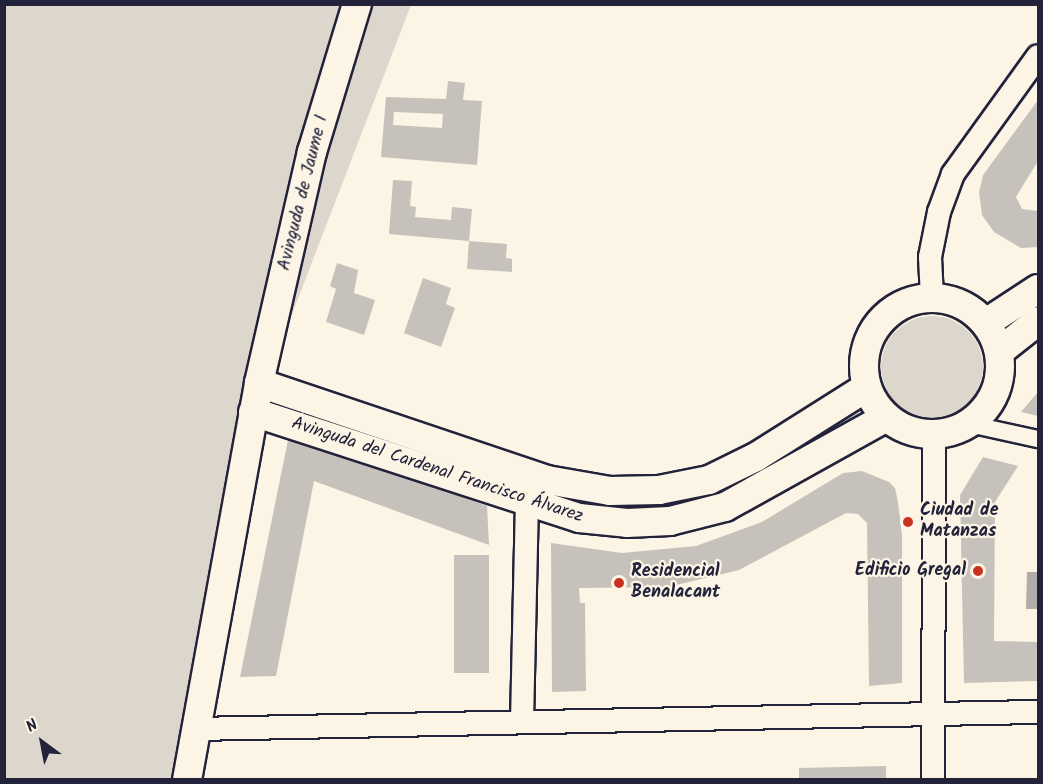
<!DOCTYPE html>
<html>
<head>
<meta charset="utf-8">
<style>
  body { margin:0 }
  #map { position:relative; width:1043px; height:784px; overflow:hidden; background:#fcf5e5; font-family:Kalam,sans-serif }
  div>[style] { position:absolute }
  .green>* { inset:0; background:#dcd6cc }
  .round { border-radius:50% }
  .water>* { inset:0; background:#b2adab }
  .building>* { inset:0; background:#c6c1bb }
  .roads { filter:drop-shadow(2px 0 #22223b) drop-shadow(-2px 0 #22223b) drop-shadow(0 2px #22223b) drop-shadow(0 -2px #22223b) }
  .pedestrian>* { height:16px; margin:-8px; padding:0 8px; transform-origin:8px; border-radius:8px; background:#fcf5e5 }
  .minor>* { height:22px; margin:-11px; padding:0 11px; transform-origin:11px; border-radius:11px; background:#fcf5e5 }
  .tertiary>* { height:28px; margin:-14px; padding:0 14px; transform-origin:14px; border-radius:14px; background:#fcf5e5 }
  .tertiary>.ring { margin:-14px; padding:0; box-sizing:content-box; background:none; border:28px solid #fcf5e5; border-radius:50% }
  .dots>* { width:16px; height:16px; translate:-50% -50%; box-sizing:border-box; border:3px solid #fcf5e5; border-radius:50% }
  span { translate:-50% -50%; white-space:nowrap; text-align:center; line-height:1.15; -webkit-text-stroke:4.5px #fcf5e5; paint-order:stroke }
  .street-label { font-size:18px; color:#22223b }
  .poi-label { font-size:18px; color:#22223b; font-weight:700 }
  .left { translate:0 -50%; text-align:left }
  .right { translate:-100% -50%; text-align:right }
  .frame { position:absolute; inset:0; border:6px solid #22223b; pointer-events:none }
  .north { position:absolute; left:12px; top:712px; width:60px; height:60px; -webkit-text-stroke:4px #fcf5e5; paint-order:stroke; rotate:328deg; font-size:16px; font-weight:700; line-height:24px; text-align:center; color:#22223b }
  .north::after { content:''; display:block; margin:auto; width:21px; height:27px; background:#22223b; clip-path:polygon(50% 0,100% 100%,50% 72%,0 100%) }
</style>
</head>
<body>
<div id="map">
  <div class="green">
    <div style="clip-path:polygon(5px 5px,411px 5px,279px 348px,171px 779px,5px 780px)"></div>
    <div class="round" style="left:881px;top:316px;width:102px;height:102px"></div>
  </div>
  <div class="water">
    <div style="clip-path:polygon(1027px 572px,1038px 572px,1038px 609px,1026px 609px)"></div>
  </div>
  <div class="building">
    <div style="clip-path:polygon(evenodd,448px 81px,465px 83px,463px 100px,482px 101px,477px 165px,381px 157px,386px 97px,446px 99px,448px 81px,394px 112px,443px 114px,442px 128px,393px 125px,394px 112px)"></div>
    <div style="clip-path:polygon(1038px 100px,1038px 161px,1016px 197px,1022px 209px,1038px 211px,1038px 247px,1021px 248px,994px 232px,982px 215px,979px 192px,983px 175px)"></div>
    <div style="clip-path:polygon(393px 180px,412px 181px,410px 206px,416px 207px,415px 217px,451px 220px,452px 207px,472px 209px,469px 241px,389px 234px)"></div>
    <div style="clip-path:polygon(469px 241px,507px 244px,506px 258px,512px 259px,512px 272px,467px 269px)"></div>
    <div style="clip-path:polygon(337px 263px,358px 270px,354px 293px,375px 300px,364px 335px,326px 322px,336px 289px,330px 286px)"></div>
    <div style="clip-path:polygon(423px 278px,451px 288px,446px 304px,455px 308px,441px 347px,404px 333px)"></div>
    <div style="clip-path:polygon(1038px 392px,1038px 416px,1021px 412px)"></div>
    <div style="clip-path:polygon(289px 435px,487px 506px,489px 545px,314px 481px,276px 676px,240px 677px)"></div>
    <div style="clip-path:polygon(983px 457px,1018px 466px,995px 502px,994px 641px,1038px 642px,1038px 681px,964px 683px,960px 495px)"></div>
    <div style="clip-path:polygon(862px 471px,889px 482px,895px 488px,898px 502px,902px 535px,902px 683px,869px 686px,867px 523px,858px 514px,846px 513px,739px 570px,668px 587px,579px 588px,580px 603px,585px 603px,586px 691px,552px 692px,551px 543px,622px 553px,696px 546px,762px 522px,843px 473px)"></div>
    <div style="clip-path:polygon(454px 555px,489px 555px,489px 673px,454px 673px)"></div>
    <div style="clip-path:polygon(886px 766px,886px 780px,799px 780px,799px 768px)"></div>
  </div>
  <div class="roads">
    <div class="pedestrian">
      <div style="left:969px;top:424px;width:71px;rotate:12.3deg"></div>
    </div>
    <div class="minor">
      <div style="left:932px;top:297px;width:40px;rotate:-92.9deg"></div>
      <div style="left:930px;top:257px;width:46px;rotate:-78.7deg"></div>
      <div style="left:939px;top:212px;width:40px;rotate:-69.8deg"></div>
      <div style="left:953px;top:174px;width:145px;rotate:-54.2deg"></div>
      <div style="left:522px;top:721px;width:219px;rotate:-88.7deg"></div>
      <div style="left:527px;top:502px;width:17px;rotate:-107deg"></div>
      <div style="left:195px;top:729px;width:843px;rotate:-1.16deg"></div>
      <div style="left:933px;top:780px;width:346px;rotate:-89.8deg"></div>
    </div>
    <div class="tertiary">
      <div class="ring" style="left:864px;top:298px;width:108px;height:108px"></div>
      <div style="left:986px;top:323px;width:62px;rotate:-33.2deg"></div>
      <div style="left:1000px;top:351px;width:48px;rotate:-38.3deg"></div>
      <div style="left:259px;top:383px;width:304px;rotate:18.6deg"></div>
      <div style="left:547px;top:480px;width:64px;rotate:9.9deg"></div>
      <div style="left:610px;top:491px;width:49px;rotate:-1.2deg"></div>
      <div style="left:659px;top:490px;width:51px;rotate:-11.3deg"></div>
      <div style="left:709px;top:480px;width:52px;rotate:-26.1deg"></div>
      <div style="left:756px;top:457px;width:131px;rotate:-32.2deg"></div>
      <div style="left:253px;top:412px;width:343px;rotate:18deg"></div>
      <div style="left:579px;top:518px;width:48px;rotate:5.9deg"></div>
      <div style="left:627px;top:523px;width:43px;rotate:-2.7deg"></div>
      <div style="left:670px;top:521px;width:57px;rotate:-14.3deg"></div>
      <div style="left:725px;top:507px;width:183px;rotate:-29.1deg"></div>
      <div style="left:187px;top:780px;width:403px;rotate:-79.7deg"></div>
      <div style="left:259px;top:383px;width:237px;rotate:-77.1deg"></div>
      <div style="left:312px;top:152px;width:155px;rotate:-73.1deg"></div>
    </div>
  </div>
  <div class="dots">
    <div style="left:908px;top:522px;background:#c8321e"></div>
    <div style="left:978px;top:571px;background:#c8321e"></div>
    <div style="left:619px;top:583px;background:#c8321e"></div>
  </div>
  <div class="street-label">
    <span style="left:304px;top:193px;rotate:-76deg">Avinguda de Jaume I</span>
    <span style="left:437px;top:471px;rotate:18deg">Avinguda del Cardenal Francisco Álvarez</span>
  </div>
  <div class="poi-label">
    <span class="left" style="left:920px;top:522px">Ciudad de<br>Matanzas</span>
    <span class="right" style="left:966px;top:571px">Edificio Gregal</span>
    <span class="left" style="left:631px;top:583px">Residencial<br>Benalacant</span>
  </div>
  <div class="frame"></div>
  <div class="north">N</div>
</div>
</body>
</html>
